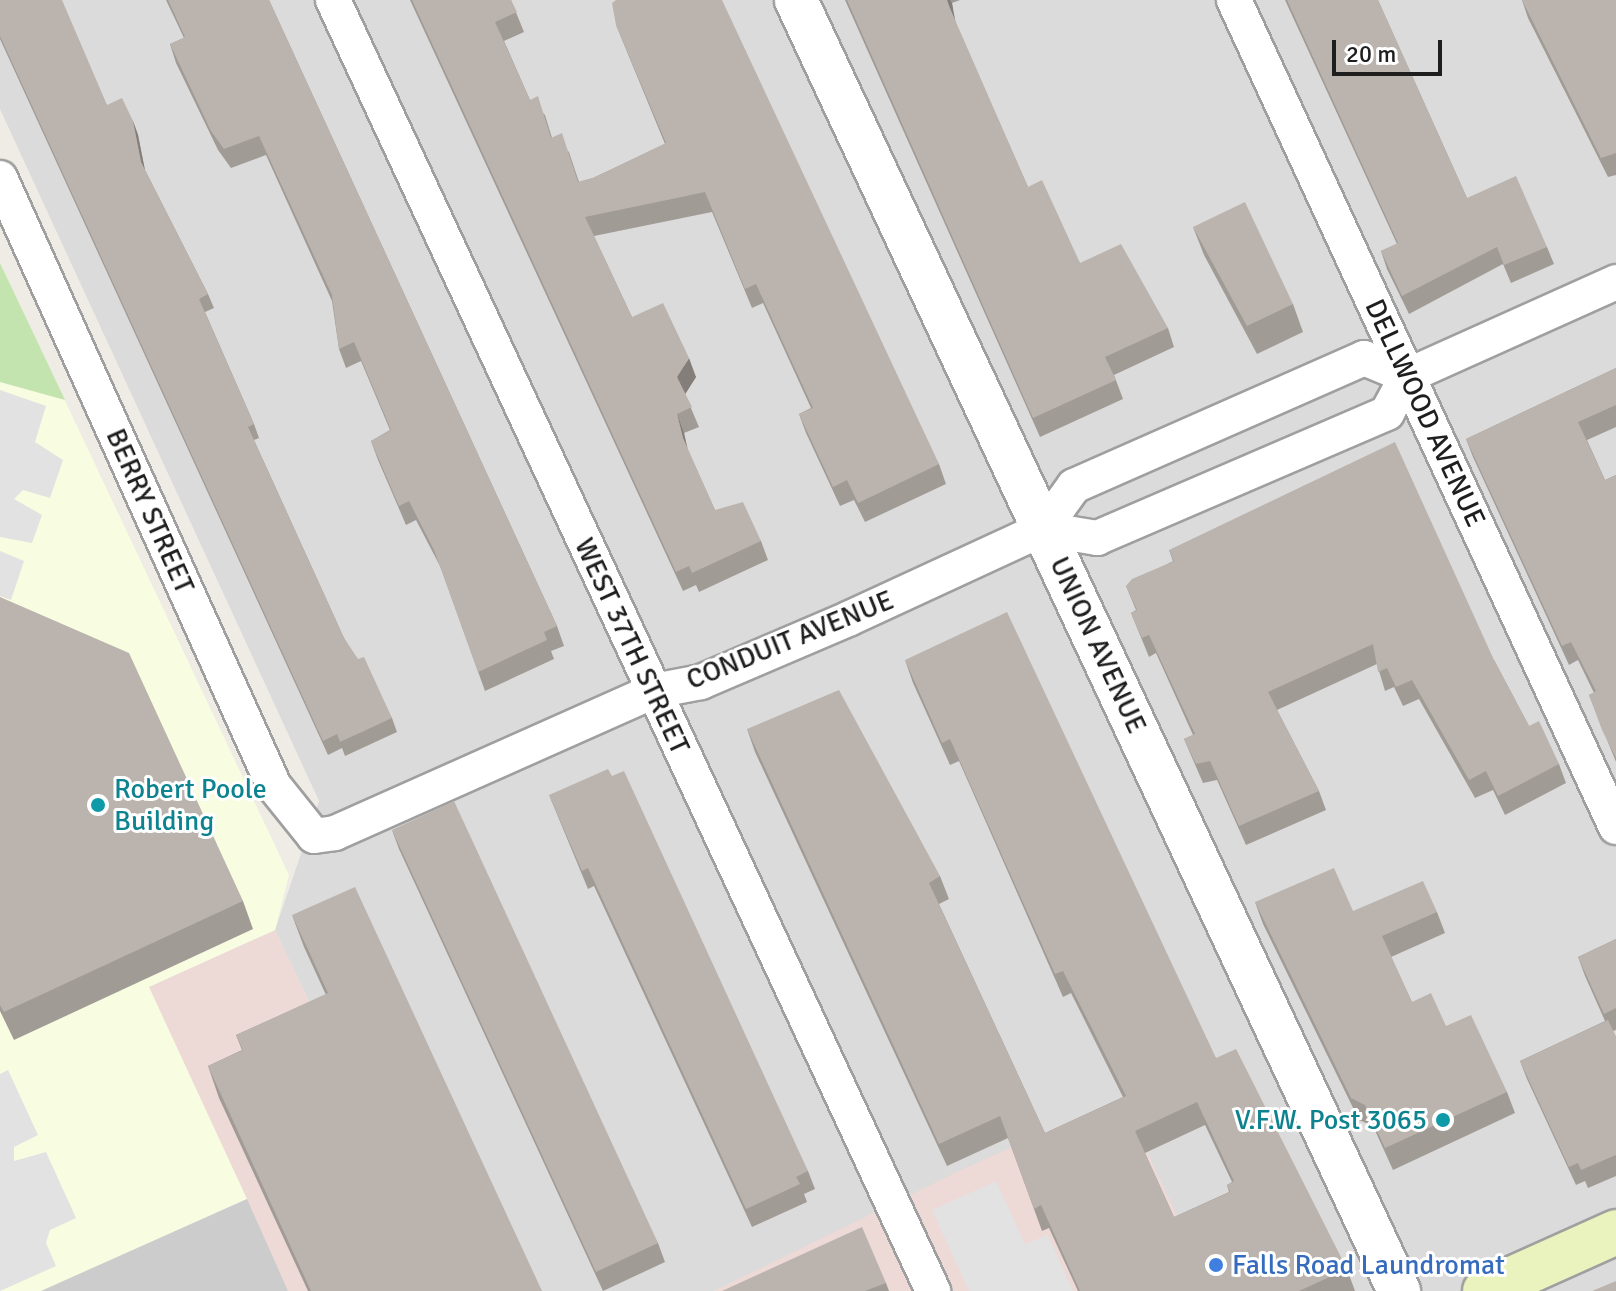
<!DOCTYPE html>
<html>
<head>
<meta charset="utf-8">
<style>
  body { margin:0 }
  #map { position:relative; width:1616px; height:1291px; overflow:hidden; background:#eeece5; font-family:Signika,sans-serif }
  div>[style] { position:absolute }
  .residential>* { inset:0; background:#dcdbdb }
  .commercial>* { inset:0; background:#edd9d5 }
  .education>* { inset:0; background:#f8fce0 }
  .religious>* { inset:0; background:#ccc }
  .grass>* { inset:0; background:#c3e3af }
  .parking>* { inset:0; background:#e2e2e2 }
  .roads { filter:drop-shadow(2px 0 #9f9f9f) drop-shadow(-2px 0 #9f9f9f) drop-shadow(0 2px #9f9f9f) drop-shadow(0 -2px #9f9f9f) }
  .minor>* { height:34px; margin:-17px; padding:0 17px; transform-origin:17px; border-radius:17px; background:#fff }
  .tertiary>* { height:42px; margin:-21px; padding:0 21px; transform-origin:21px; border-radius:21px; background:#fff }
  .secondary>* { height:44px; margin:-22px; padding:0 22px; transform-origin:22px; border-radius:22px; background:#eaf3bd }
  .wall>* { inset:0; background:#a19b96 }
  .shaded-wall>* { inset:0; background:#837e7a }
  .building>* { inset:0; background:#bbb4ae }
  .dots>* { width:22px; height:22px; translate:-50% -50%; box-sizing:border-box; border:4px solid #fff; border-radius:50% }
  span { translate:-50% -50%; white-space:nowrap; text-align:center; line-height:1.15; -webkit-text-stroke:6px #fff; paint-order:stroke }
  .street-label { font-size:28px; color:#1e1e1e }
  .culture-label { font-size:28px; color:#0d838f }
  .left { translate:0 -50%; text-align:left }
  .right { translate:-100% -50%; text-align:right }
  .shop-label { font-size:28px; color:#366cbe }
  .scale { position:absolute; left:1332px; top:40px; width:110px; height:36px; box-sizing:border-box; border:4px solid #1e1e1e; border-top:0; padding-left:10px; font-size:24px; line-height:28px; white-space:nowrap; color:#1e1e1e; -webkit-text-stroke:6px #fff; paint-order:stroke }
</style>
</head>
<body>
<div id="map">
  <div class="residential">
    <div style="clip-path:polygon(0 0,1616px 0,1616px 1291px,1212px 1291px,1121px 1098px,714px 1291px,447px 1291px,275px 930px,319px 801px,0 109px)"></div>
  </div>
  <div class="commercial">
    <div style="clip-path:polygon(275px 930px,447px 1291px,288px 1291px,148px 987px)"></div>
    <div style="clip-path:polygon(1122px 1098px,1212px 1291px,714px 1291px,963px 1169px)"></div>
  </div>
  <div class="education">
    <div style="clip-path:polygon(0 263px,289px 875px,275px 930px,149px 987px,247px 1199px,41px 1291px,0 1291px)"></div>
  </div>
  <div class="religious">
    <div style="clip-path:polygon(247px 1199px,288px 1291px,41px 1291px)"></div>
  </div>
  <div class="grass">
    <div style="clip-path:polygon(0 263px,65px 400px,0 382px)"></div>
  </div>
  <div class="parking">
    <div style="clip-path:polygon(0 390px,46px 406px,35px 442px,63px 460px,50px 498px,23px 490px,14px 499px,42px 515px,32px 543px,0 537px)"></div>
    <div style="clip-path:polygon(0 551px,24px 561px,11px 600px,0 596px)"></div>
    <div style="clip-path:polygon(8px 1070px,38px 1135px,14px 1147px,14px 1161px,46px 1152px,76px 1218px,50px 1230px,46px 1243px,56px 1266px,0 1291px,0 1074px)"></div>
    <div style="clip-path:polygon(996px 1181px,1025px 1244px,1048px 1235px,1073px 1291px,969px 1291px,932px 1210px)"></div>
  </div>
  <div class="roads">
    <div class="minor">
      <div style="left:333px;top:0;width:1424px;rotate:65.07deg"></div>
      <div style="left:1234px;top:0;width:911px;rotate:65.21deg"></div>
      <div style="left:0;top:178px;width:667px;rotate:65.74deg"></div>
      <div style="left:274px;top:786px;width:64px;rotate:51.3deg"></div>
      <div style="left:314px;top:836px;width:21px;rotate:-8deg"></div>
      <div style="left:335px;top:833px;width:349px;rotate:-24deg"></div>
      <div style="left:654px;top:691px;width:48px;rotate:-10.8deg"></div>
      <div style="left:701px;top:682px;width:160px;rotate:-23.2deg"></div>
      <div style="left:848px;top:619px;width:215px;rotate:-24.8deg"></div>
      <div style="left:1043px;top:529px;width:53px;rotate:-54.2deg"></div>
      <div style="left:1074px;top:486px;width:317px;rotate:-23.8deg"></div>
      <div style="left:1364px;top:358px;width:47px;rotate:22.7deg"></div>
      <div style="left:1043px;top:529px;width:55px;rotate:9.5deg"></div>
      <div style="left:1097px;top:538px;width:316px;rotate:-23.3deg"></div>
      <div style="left:1387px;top:413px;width:42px;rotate:-61.6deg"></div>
      <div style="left:1407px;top:376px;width:229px;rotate:-24.2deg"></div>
    </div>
    <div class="tertiary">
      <div style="left:796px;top:0;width:1425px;rotate:64.96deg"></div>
    </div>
    <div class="secondary">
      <div style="left:1485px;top:1291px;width:144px;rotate:-24.2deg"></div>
    </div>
  </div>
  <div class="wall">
    <div style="clip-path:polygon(0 0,107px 105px,133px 121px,138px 135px,145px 170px,208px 294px,214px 308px,205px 312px,254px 424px,259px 438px,254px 440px,344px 638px,392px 718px,397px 732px,345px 756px,342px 748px,328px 755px,0 39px)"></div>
    <div style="clip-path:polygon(166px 0,269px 0,557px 626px,564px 646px,551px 651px,554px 659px,485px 691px,441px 568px,416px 520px,406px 525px,378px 460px,371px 441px,390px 430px,361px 361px,346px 368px,339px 349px,332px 301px,266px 155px,231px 168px,218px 150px,176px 63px,170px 44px,184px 38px)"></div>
    <div style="clip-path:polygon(410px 0,511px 0,524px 32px,504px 41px,530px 100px,545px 115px,552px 138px,569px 152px,579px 182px,593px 178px,665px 144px,616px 25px,939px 464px,946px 484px,865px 522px,854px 500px,840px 506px,806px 433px,799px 414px,811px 408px,763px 303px,752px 308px,712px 212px,594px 236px,632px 317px,696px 377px,685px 394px,699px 427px,684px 433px,688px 450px,715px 510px,761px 541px,768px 560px,699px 592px,696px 585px,683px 591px)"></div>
    <div style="clip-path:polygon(845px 0,960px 0,952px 3px,954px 20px,1028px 187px,1080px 263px,1168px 328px,1174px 347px,1114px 375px,1123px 399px,1040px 437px)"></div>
    <div style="clip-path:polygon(1285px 0,1378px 0,1467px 198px,1547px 247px,1554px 264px,1511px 283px,1503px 264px,1409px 314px,1387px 269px,1381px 251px,1397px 244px)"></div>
    <div style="clip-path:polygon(1522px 0,1616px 0,1616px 175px,1608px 177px,1528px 18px)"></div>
    <div style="clip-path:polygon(1193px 227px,1293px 304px,1303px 332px,1257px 354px,1204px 255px)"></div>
    <div style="clip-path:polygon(1616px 368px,1616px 427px,1587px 440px,1605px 480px,1616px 475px,1616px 762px,1589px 695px,1594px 693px,1578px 660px,1569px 665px,1473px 457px,1466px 439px)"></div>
    <div style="clip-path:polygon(1169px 550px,1494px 660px,1529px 726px,1559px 764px,1566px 783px,1505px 815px,1493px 790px,1475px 798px,1419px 699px,1403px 706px,1394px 687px,1385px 691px,1377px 664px,1277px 710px,1319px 791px,1326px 810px,1246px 845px,1217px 780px,1203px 783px,1184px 739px,1193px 735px,1156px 653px,1149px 657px,1131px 613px,1136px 610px,1126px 586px,1173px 561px)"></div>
    <div style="clip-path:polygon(0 597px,243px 901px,253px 929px,14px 1040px,0 1011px)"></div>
    <div style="clip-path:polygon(evenodd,905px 660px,1216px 1058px,1347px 1269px,1355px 1291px,1078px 1291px,1049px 1228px,1042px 1231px,1008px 1138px,947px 1166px,755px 752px,747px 729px,940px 876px,949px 899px,939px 904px,1045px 1133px,1123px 1097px,1071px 993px,1063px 997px,959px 761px,950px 765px,913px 683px,905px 660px,1205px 1125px,1232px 1182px,1227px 1185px,1229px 1192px,1174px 1217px,1145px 1153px,1205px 1125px)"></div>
    <div style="clip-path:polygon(549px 795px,808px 1171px,815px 1189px,804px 1194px,807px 1202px,752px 1227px,594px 886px,588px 889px)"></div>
    <div style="clip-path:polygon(392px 830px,658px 1243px,665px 1262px,603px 1291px,399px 849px)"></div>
    <div style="clip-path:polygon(1255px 902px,1353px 911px,1437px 912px,1445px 933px,1391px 957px,1412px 1002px,1446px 1026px,1507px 1092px,1515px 1113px,1393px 1170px,1373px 1126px,1359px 1120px,1263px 924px)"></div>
    <div style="clip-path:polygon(292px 915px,542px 1291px,308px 1291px,219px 1098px,208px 1066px,242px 1050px,236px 1035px,326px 995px,304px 947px)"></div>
    <div style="clip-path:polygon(1616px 939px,1616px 1030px,1613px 1031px,1616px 1037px,1616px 1176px,1588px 1188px,1585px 1181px,1576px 1185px,1527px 1079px,1520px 1061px,1605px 1021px,1585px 976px,1578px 957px)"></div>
    <div style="clip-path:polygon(886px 1283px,889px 1291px,722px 1291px)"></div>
  </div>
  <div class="shaded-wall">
    <div style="clip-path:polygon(947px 0,950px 0,952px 3px,956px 25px)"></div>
    <div style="clip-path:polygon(133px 121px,138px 135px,146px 176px,141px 162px)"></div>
    <div style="clip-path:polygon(689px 358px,696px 377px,684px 396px,677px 377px)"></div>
    <div style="clip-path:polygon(677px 414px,684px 433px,689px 457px,683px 438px)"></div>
  </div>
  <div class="building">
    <div style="clip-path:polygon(0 0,62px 0,107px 105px,122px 98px,133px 121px,141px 162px,208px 294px,199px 299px,254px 424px,248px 427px,344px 638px,358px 659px,364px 657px,392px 718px,340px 742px,337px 734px,323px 741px,0 36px)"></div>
    <div style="clip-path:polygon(168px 0,269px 0,557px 626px,544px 632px,547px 640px,478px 672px,434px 550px,409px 501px,399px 506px,371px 441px,391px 430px,354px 342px,339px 349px,332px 295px,259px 136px,224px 149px,211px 131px,170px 44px,185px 37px)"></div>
    <div style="clip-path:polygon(412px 0,511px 0,517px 12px,495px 22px,530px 100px,538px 96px,551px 138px,562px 133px,578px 182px,593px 178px,666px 143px,616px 25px,612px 3px,616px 0,722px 0,939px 464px,858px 503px,847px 480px,833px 487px,799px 414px,813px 408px,756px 284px,745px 289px,705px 192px,585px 217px,632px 317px,663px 303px,689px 358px,677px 377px,692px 407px,677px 414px,683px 438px,715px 510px,743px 502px,761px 541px,692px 573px,689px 566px,676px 572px)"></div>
    <div style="clip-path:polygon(847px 0,947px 0,949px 6px,1028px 187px,1042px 180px,1080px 263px,1121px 244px,1168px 328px,1105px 357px,1116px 380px,1033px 418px)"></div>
    <div style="clip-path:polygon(1287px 0,1378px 0,1467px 198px,1516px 176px,1547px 247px,1504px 265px,1497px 247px,1402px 296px,1381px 251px,1398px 243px)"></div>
    <div style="clip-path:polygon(1522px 0,1616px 0,1616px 153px,1601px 158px)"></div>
    <div style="clip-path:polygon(1245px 202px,1293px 304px,1247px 326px,1193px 227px)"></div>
    <div style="clip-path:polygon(1616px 368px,1616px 405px,1578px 422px,1605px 480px,1616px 475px,1616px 758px,1602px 730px,1589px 695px,1596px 691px,1571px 642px,1562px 646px,1466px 439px)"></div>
    <div style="clip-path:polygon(1395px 442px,1494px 660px,1529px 726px,1539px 721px,1559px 764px,1498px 796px,1486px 771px,1469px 780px,1412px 680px,1396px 687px,1387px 668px,1378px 672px,1373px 644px,1268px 692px,1319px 791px,1239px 826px,1210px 761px,1196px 764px,1184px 739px,1195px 734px,1149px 635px,1142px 638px,1131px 613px,1137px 610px,1126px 586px,1132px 579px,1174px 561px,1169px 550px)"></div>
    <div style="clip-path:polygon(0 597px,129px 653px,243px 901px,4px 1012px,0 1005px)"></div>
    <div style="clip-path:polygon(evenodd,1007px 612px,1216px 1058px,1236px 1049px,1347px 1269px,1299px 1291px,1080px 1291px,1041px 1205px,1034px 1209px,1000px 1116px,939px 1144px,747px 729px,839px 690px,940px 876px,929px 883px,1045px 1133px,1126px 1096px,1063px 971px,1055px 974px,950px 739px,942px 743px,905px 660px,1007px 612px,1197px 1102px,1234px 1181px,1227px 1185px,1230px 1192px,1174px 1217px,1135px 1131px,1197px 1102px)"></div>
    <div style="clip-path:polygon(608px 769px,612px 776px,624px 771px,808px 1171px,796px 1177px,800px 1184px,746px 1209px,588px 868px,582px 871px,549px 795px)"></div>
    <div style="clip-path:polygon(454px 801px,658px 1243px,596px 1272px,392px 830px)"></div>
    <div style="clip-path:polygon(1334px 868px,1353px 911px,1423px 881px,1437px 912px,1382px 936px,1412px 1002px,1431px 993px,1446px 1026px,1471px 1015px,1507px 1092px,1385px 1148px,1365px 1105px,1351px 1098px,1255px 902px)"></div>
    <div style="clip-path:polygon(355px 887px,542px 1291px,311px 1291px,208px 1066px,243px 1050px,236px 1035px,328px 993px,292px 915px)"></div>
    <div style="clip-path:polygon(1616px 939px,1616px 1008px,1604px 1014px,1578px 957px)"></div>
    <div style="clip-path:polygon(1608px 1020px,1616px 1037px,1616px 1155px,1581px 1170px,1578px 1163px,1569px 1167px,1520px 1061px)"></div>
    <div style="clip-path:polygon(862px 1227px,886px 1283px,865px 1291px,722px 1291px)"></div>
    <div style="clip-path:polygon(1616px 1281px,1616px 1291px,1592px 1291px)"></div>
  </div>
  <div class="dots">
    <div style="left:98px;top:805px;background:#0f9aa8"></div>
    <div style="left:1443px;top:1120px;background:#0f9aa8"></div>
    <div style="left:1216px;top:1265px;background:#3f7fe0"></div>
  </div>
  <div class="street-label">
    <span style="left:1425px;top:413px;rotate:65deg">DELLWOOD AVENUE</span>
    <span style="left:150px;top:511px;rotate:66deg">BERRY STREET</span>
    <span style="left:790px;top:640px;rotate:-22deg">CONDUIT AVENUE</span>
    <span style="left:1098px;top:645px;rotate:65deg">UNION AVENUE</span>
    <span style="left:632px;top:646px;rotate:65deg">WEST 37TH STREET</span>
  </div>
  <div class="culture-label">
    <span class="left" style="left:114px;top:805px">Robert Poole<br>Building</span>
    <span class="right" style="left:1427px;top:1120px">V.F.W. Post 3065</span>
  </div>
  <div class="shop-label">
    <span class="left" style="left:1232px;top:1265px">Falls Road Laundromat</span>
  </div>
  <div class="scale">20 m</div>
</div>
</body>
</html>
